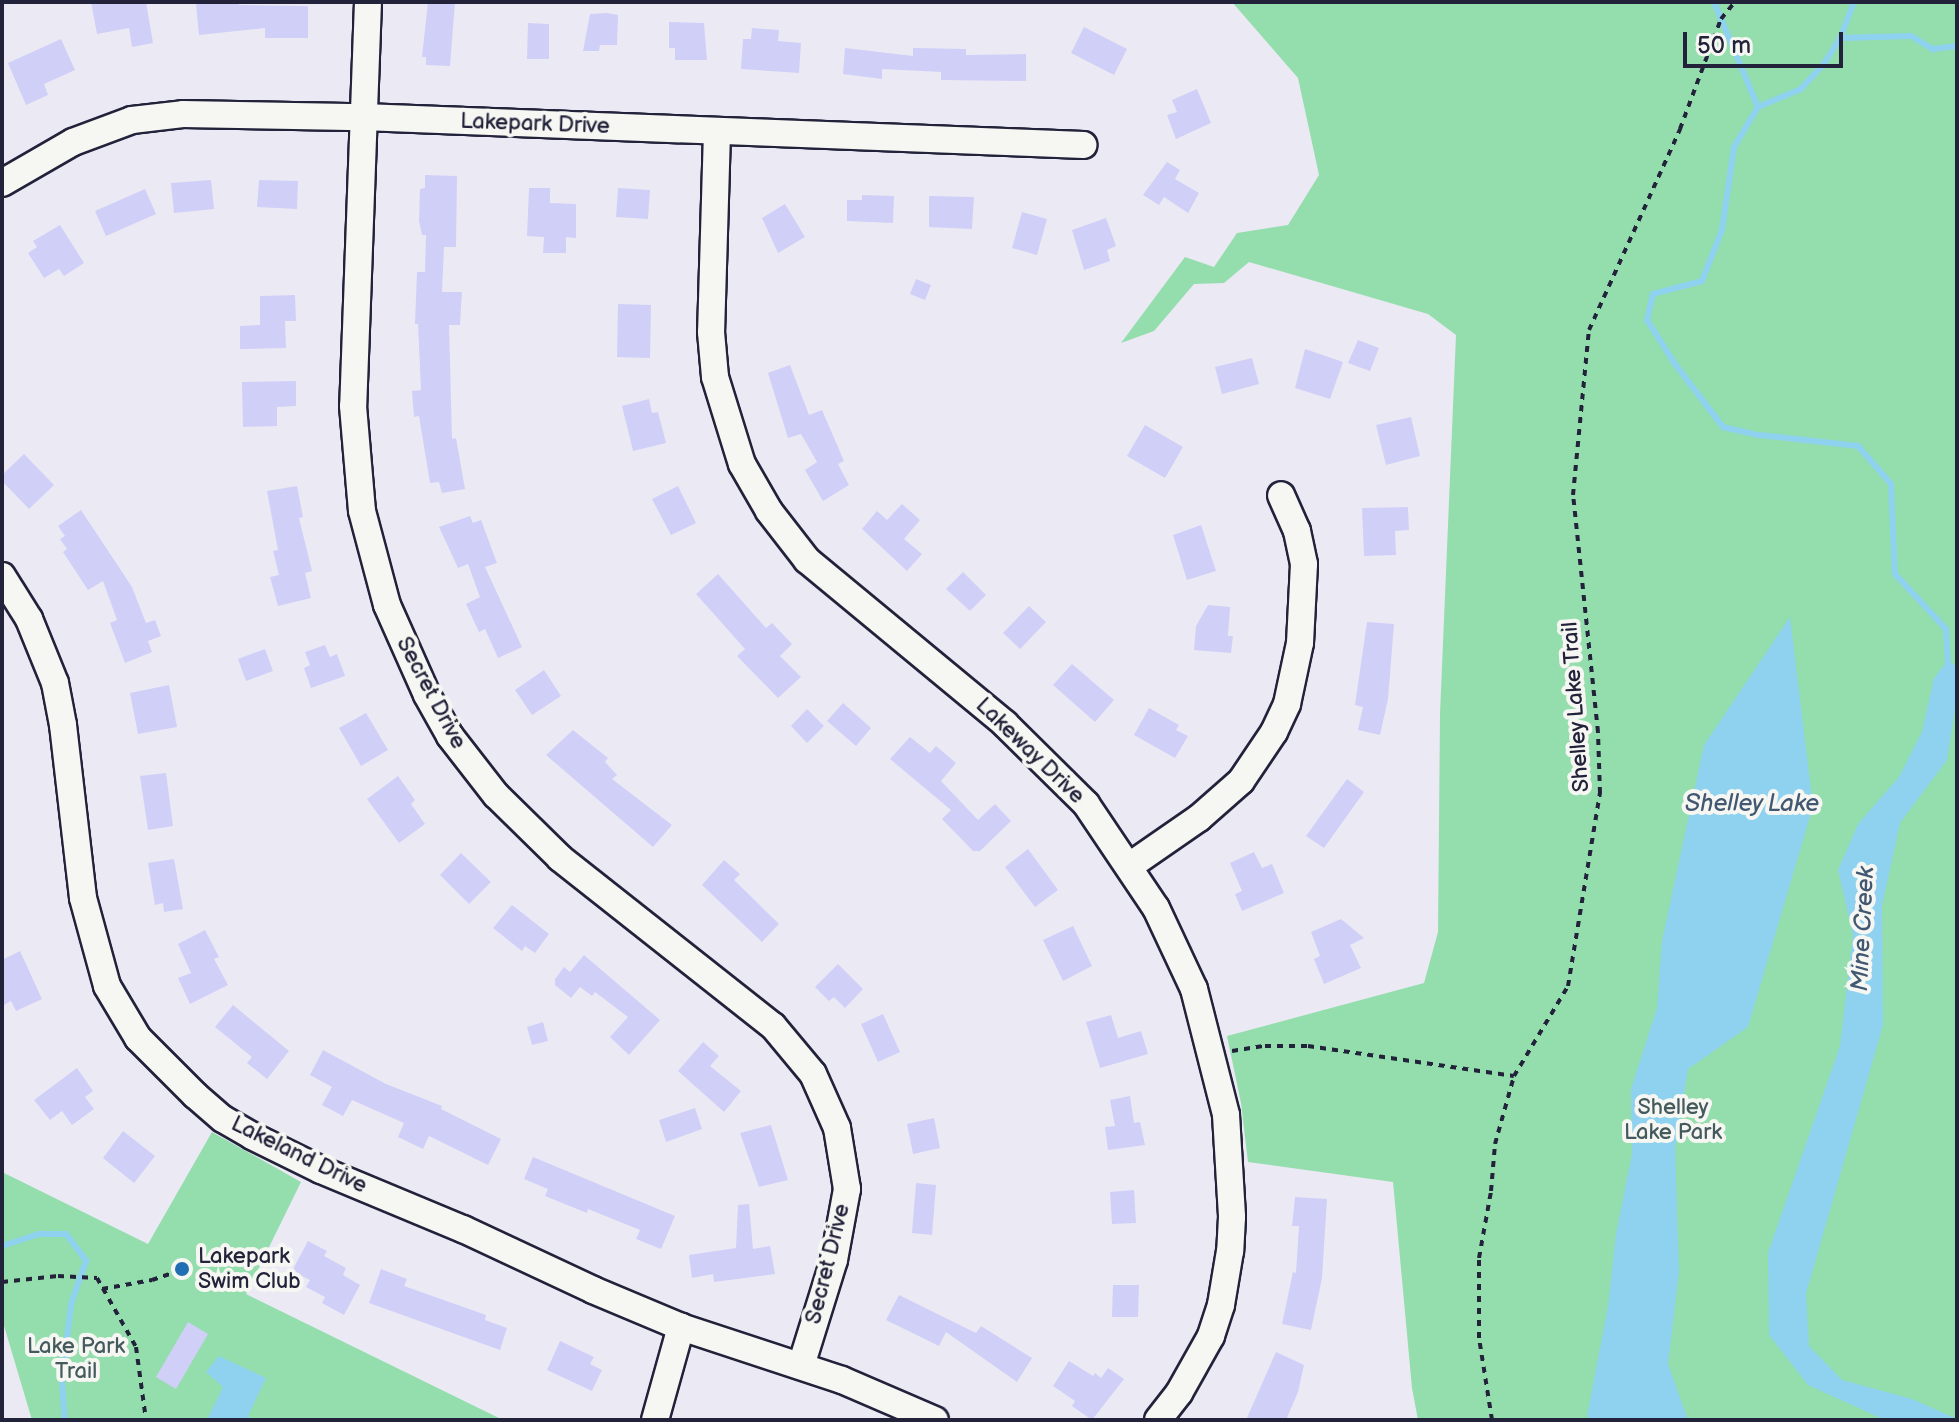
<!DOCTYPE html>
<html>
<head>
<meta charset="utf-8">
<style>
  body { margin:0 }
  #map { position:relative; width:1959px; height:1422px; overflow:hidden; background:#ebeaf4; font-family:"Balsamiq Sans",sans-serif }
  div>[style] { position:absolute }
  .green>* { inset:0; background:#94ddad }
  .water>* { inset:0; background:#8ed2f0 }
  .stream>* { height:6px; margin:-3px; padding:0 3px; transform-origin:3px; border-radius:3px; background:#8ed2f0 }
  .building>* { inset:0; background:#d0cff8 }
  .path>* { height:4px; margin-top:-2px; transform-origin:0; background:repeating-linear-gradient(90deg,#22223b 0 6px,transparent 0 12px) }
  .roads { filter:drop-shadow(2px 0 #22223b) drop-shadow(-2px 0 #22223b) drop-shadow(0 2px #22223b) drop-shadow(0 -2px #22223b) }
  .minor>* { height:26px; margin:-13px; padding:0 13px; transform-origin:13px; border-radius:13px; background:#f6f6f2 }
  .dots>* { width:22px; height:22px; translate:-50% -50%; box-sizing:border-box; border:4px solid #f6f6f2; border-radius:50% }
  span { translate:-50% -50%; white-space:nowrap; text-align:center; line-height:1.15; -webkit-text-stroke:8px #f6f6f2; paint-order:stroke }
  .street-label { font-size:22px; color:#22223b }
  .park-label { font-size:22px; color:#445a5d }
  .poi-label { font-size:22px; color:#22223b }
  .left { translate:0 -50%; text-align:left }
  .water-label { font-size:24px; color:#425771; font-style:italic }
  .frame { position:absolute; inset:0; border:4px solid #22223b; pointer-events:none }
  .scale { position:absolute; left:1683px; top:32px; width:160px; height:36px; box-sizing:border-box; border:4px solid #22223b; border-top:0; padding-left:10px; font-size:24px; line-height:28px; white-space:nowrap; color:#22223b; -webkit-text-stroke:6px #f6f6f2; paint-order:stroke }
</style>
</head>
<body>
<div id="map">
  <div class="green">
    <div style="clip-path:polygon(1232px 2px,1957px 2px,1957px 1420px,1418px 1420px,1412px 1388px,1393px 1182px,1248px 1162px,1241px 1103px,1227px 1036px,1424px 983px,1438px 932px,1440px 714px,1456px 335px,1428px 314px,1249px 262px,1224px 283px,1194px 284px,1154px 331px,1121px 343px,1185px 257px,1214px 267px,1237px 233px,1288px 225px,1319px 175px,1298px 78px)"></div>
    <div style="clip-path:polygon(212px 1132px,301px 1182px,246px 1294px,503px 1420px,32px 1420px,2px 1319px,2px 1172px,148px 1244px)"></div>
  </div>
  <div class="water">
    <div style="clip-path:polygon(1790px 617px,1813px 806px,1748px 1027px,1688px 1069px,1675px 1148px,1679px 1272px,1668px 1364px,1688px 1420px,1590px 1420px,1587px 1416px,1608px 1306px,1616px 1234px,1632px 1154px,1631px 1089px,1657px 1008px,1662px 941px,1704px 745px)"></div>
    <div style="clip-path:polygon(1948px 660px,1957px 667px,1957px 695px,1947px 760px,1900px 823px,1882px 906px,1883px 1025px,1806px 1294px,1809px 1346px,1842px 1380px,1912px 1399px,1957px 1419px,1885px 1420px,1808px 1385px,1769px 1335px,1768px 1253px,1840px 1046px,1853px 935px,1838px 870px,1858px 824px,1899px 777px,1922px 732px,1934px 678px)"></div>
    <div style="clip-path:polygon(219px 1356px,266px 1378px,248px 1416px,252px 1420px,207px 1420px,223px 1387px,206px 1372px)"></div>
  </div>
  <div class="stream">
    <div style="left:1714px;top:2px;width:114px;rotate:67.3deg"></div>
    <div style="left:1854px;top:2px;width:39px;rotate:111deg"></div>
    <div style="left:1840px;top:38px;width:32px;rotate:122deg"></div>
    <div style="left:1823px;top:65px;width:33px;rotate:133deg"></div>
    <div style="left:1801px;top:89px;width:47px;rotate:157.3deg"></div>
    <div style="left:1758px;top:107px;width:47px;rotate:121deg"></div>
    <div style="left:1734px;top:147px;width:84px;rotate:98.2deg"></div>
    <div style="left:1722px;top:230px;width:55px;rotate:111.4deg"></div>
    <div style="left:1702px;top:281px;width:51px;rotate:165.1deg"></div>
    <div style="left:1653px;top:294px;width:27px;rotate:103deg"></div>
    <div style="left:1647px;top:320px;width:52px;rotate:57.5deg"></div>
    <div style="left:1675px;top:364px;width:79px;rotate:52.7deg"></div>
    <div style="left:1723px;top:427px;width:37px;rotate:13deg"></div>
    <div style="left:1759px;top:435px;width:100px;rotate:6.3deg"></div>
    <div style="left:1858px;top:446px;width:50px;rotate:49deg"></div>
    <div style="left:1891px;top:484px;width:90px;rotate:87.5deg"></div>
    <div style="left:1895px;top:574px;width:75px;rotate:47.2deg"></div>
    <div style="left:1946px;top:629px;width:36px;rotate:87deg"></div>
    <div style="left:1840px;top:38px;width:71px;rotate:-1.6deg"></div>
    <div style="left:1911px;top:36px;width:26px;rotate:31deg"></div>
    <div style="left:1933px;top:49px;width:24px;rotate:-7deg"></div>
    <div style="left:2px;top:1246px;width:38px;rotate:-18deg"></div>
    <div style="left:38px;top:1234px;width:28px"></div>
    <div style="left:66px;top:1234px;width:34px;rotate:53deg"></div>
    <div style="left:86px;top:1261px;width:46px;rotate:109.2deg"></div>
    <div style="left:71px;top:1304px;width:78px;rotate:96.7deg"></div>
    <div style="left:62px;top:1381px;width:39px;rotate:86deg"></div>
  </div>
  <div class="building">
    <div style="clip-path:polygon(91px 2px,146px 2px,153px 43px,132px 47px,129px 28px,97px 34px)"></div>
    <div style="clip-path:polygon(238px 2px,239px 5px,308px 6px,308px 38px,265px 38px,265px 28px,199px 35px,196px 4px)"></div>
    <div style="clip-path:polygon(428px 2px,455px 2px,450px 66px,426px 65px,426px 57px,422px 57px)"></div>
    <div style="clip-path:polygon(607px 13px,618px 15px,617px 45px,600px 45px,599px 51px,583px 51px,590px 14px)"></div>
    <div style="clip-path:polygon(669px 22px,704px 23px,707px 60px,675px 60px,675px 48px,669px 48px)"></div>
    <div style="clip-path:polygon(528px 23px,549px 24px,549px 59px,527px 59px)"></div>
    <div style="clip-path:polygon(1084px 27px,1127px 49px,1114px 75px,1071px 53px)"></div>
    <div style="clip-path:polygon(752px 28px,779px 30px,778px 41px,801px 43px,799px 73px,741px 69px,743px 39px,751px 39px)"></div>
    <div style="clip-path:polygon(61px 39px,75px 70px,44px 84px,48px 95px,26px 105px,8px 63px)"></div>
    <div style="clip-path:polygon(845px 48px,913px 56px,913px 48px,966px 49px,966px 55px,1026px 54px,1026px 81px,941px 80px,941px 72px,882px 69px,882px 79px,843px 74px)"></div>
    <div style="clip-path:polygon(1197px 89px,1211px 123px,1176px 139px,1167px 115px,1177px 112px,1172px 100px)"></div>
    <div style="clip-path:polygon(1167px 162px,1180px 170px,1175px 179px,1199px 193px,1188px 213px,1164px 197px,1159px 205px,1143px 195px)"></div>
    <div style="clip-path:polygon(425px 175px,457px 176px,456px 247px,444px 247px,442px 292px,462px 292px,460px 325px,449px 325px,452px 439px,456px 438px,465px 489px,442px 493px,439px 482px,430px 483px,419px 416px,414px 417px,412px 391px,421px 390px,418px 324px,415px 324px,417px 272px,425px 272px,426px 235px,422px 235px,419px 221px,420px 189px,425px 188px)"></div>
    <div style="clip-path:polygon(211px 180px,214px 209px,174px 213px,171px 183px)"></div>
    <div style="clip-path:polygon(259px 180px,298px 181px,297px 209px,257px 207px)"></div>
    <div style="clip-path:polygon(529px 188px,550px 188px,550px 203px,576px 204px,576px 238px,566px 237px,566px 253px,543px 253px,544px 237px,527px 236px)"></div>
    <div style="clip-path:polygon(618px 188px,650px 190px,648px 219px,616px 217px)"></div>
    <div style="clip-path:polygon(145px 189px,156px 214px,106px 236px,95px 211px)"></div>
    <div style="clip-path:polygon(862px 195px,894px 196px,893px 223px,847px 221px,847px 200px,862px 200px)"></div>
    <div style="clip-path:polygon(929px 196px,974px 197px,972px 229px,929px 227px)"></div>
    <div style="clip-path:polygon(785px 204px,805px 237px,778px 253px,762px 218px)"></div>
    <div style="clip-path:polygon(1022px 212px,1047px 219px,1037px 255px,1012px 248px)"></div>
    <div style="clip-path:polygon(1106px 218px,1116px 246px,1107px 250px,1110px 261px,1084px 270px,1072px 230px)"></div>
    <div style="clip-path:polygon(60px 225px,84px 263px,64px 276px,59px 269px,44px 278px,28px 253px,37px 247px,33px 241px)"></div>
    <div style="clip-path:polygon(916px 279px,931px 285px,925px 300px,910px 294px)"></div>
    <div style="clip-path:polygon(295px 295px,296px 321px,285px 321px,286px 348px,240px 349px,240px 326px,260px 325px,260px 296px)"></div>
    <div style="clip-path:polygon(618px 304px,651px 305px,650px 358px,617px 357px)"></div>
    <div style="clip-path:polygon(1358px 340px,1379px 348px,1370px 371px,1348px 363px)"></div>
    <div style="clip-path:polygon(1305px 349px,1343px 362px,1330px 399px,1295px 388px)"></div>
    <div style="clip-path:polygon(1252px 358px,1259px 384px,1222px 394px,1215px 367px)"></div>
    <div style="clip-path:polygon(790px 365px,809px 415px,822px 410px,844px 461px,838px 464px,849px 485px,823px 501px,805px 470px,817px 462px,801px 434px,788px 438px,768px 373px)"></div>
    <div style="clip-path:polygon(296px 381px,296px 406px,277px 407px,277px 426px,243px 427px,242px 382px)"></div>
    <div style="clip-path:polygon(649px 399px,652px 413px,658px 412px,666px 443px,633px 451px,622px 406px)"></div>
    <div style="clip-path:polygon(1411px 417px,1420px 456px,1386px 465px,1376px 425px)"></div>
    <div style="clip-path:polygon(1145px 425px,1183px 447px,1165px 478px,1127px 456px)"></div>
    <div style="clip-path:polygon(24px 454px,54px 485px,29px 509px,2px 481px,2px 475px)"></div>
    <div style="clip-path:polygon(297px 486px,303px 517px,299px 518px,312px 571px,305px 573px,311px 598px,278px 606px,270px 577px,279px 575px,273px 551px,278px 550px,267px 491px)"></div>
    <div style="clip-path:polygon(678px 486px,696px 523px,671px 535px,652px 499px)"></div>
    <div style="clip-path:polygon(902px 504px,920px 520px,904px 539px,922px 554px,907px 571px,862px 529px,877px 511px,887px 520px)"></div>
    <div style="clip-path:polygon(1408px 507px,1409px 530px,1395px 531px,1396px 555px,1364px 556px,1362px 508px)"></div>
    <div style="clip-path:polygon(81px 510px,132px 587px,146px 623px,155px 620px,161px 636px,148px 641px,152px 652px,125px 663px,110px 623px,117px 620px,103px 581px,88px 590px,63px 552px,67px 549px,60px 539px,65px 536px,58px 526px)"></div>
    <div style="clip-path:polygon(470px 516px,473px 523px,481px 520px,497px 563px,485px 567px,522px 647px,498px 658px,485px 629px,479px 632px,466px 604px,480px 597px,468px 564px,458px 568px,439px 527px)"></div>
    <div style="clip-path:polygon(1201px 525px,1216px 571px,1187px 580px,1173px 535px)"></div>
    <div style="clip-path:polygon(963px 572px,986px 595px,970px 611px,946px 589px)"></div>
    <div style="clip-path:polygon(718px 574px,766px 628px,772px 623px,792px 644px,780px 656px,801px 677px,778px 698px,737px 656px,745px 649px,696px 594px)"></div>
    <div style="clip-path:polygon(1208px 605px,1230px 607px,1228px 636px,1233px 636px,1231px 653px,1194px 650px,1196px 626px)"></div>
    <div style="clip-path:polygon(1029px 606px,1046px 622px,1020px 649px,1003px 633px)"></div>
    <div style="clip-path:polygon(1367px 622px,1394px 624px,1388px 699px,1380px 735px,1358px 730px,1363px 707px,1355px 705px)"></div>
    <div style="clip-path:polygon(325px 645px,330px 657px,337px 654px,345px 676px,311px 688px,304px 668px,310px 665px,305px 652px)"></div>
    <div style="clip-path:polygon(265px 649px,273px 671px,246px 681px,238px 659px)"></div>
    <div style="clip-path:polygon(1072px 664px,1114px 700px,1095px 722px,1053px 685px)"></div>
    <div style="clip-path:polygon(544px 670px,561px 696px,532px 715px,515px 690px)"></div>
    <div style="clip-path:polygon(169px 685px,177px 727px,138px 734px,130px 693px)"></div>
    <div style="clip-path:polygon(843px 703px,871px 728px,856px 746px,827px 721px)"></div>
    <div style="clip-path:polygon(1149px 708px,1179px 725px,1176px 730px,1188px 736px,1175px 758px,1134px 735px)"></div>
    <div style="clip-path:polygon(807px 709px,824px 726px,807px 743px,791px 726px)"></div>
    <div style="clip-path:polygon(366px 713px,388px 750px,361px 766px,339px 728px)"></div>
    <div style="clip-path:polygon(573px 730px,608px 758px,605px 762px,617px 775px,612px 779px,672px 825px,653px 847px,546px 755px)"></div>
    <div style="clip-path:polygon(910px 737px,930px 753px,936px 746px,956px 763px,941px 781px,978px 820px,995px 804px,1011px 821px,980px 851px,973px 851px,942px 819px,951px 810px,890px 759px)"></div>
    <div style="clip-path:polygon(166px 773px,173px 826px,148px 830px,140px 776px)"></div>
    <div style="clip-path:polygon(398px 776px,415px 800px,411px 804px,425px 824px,399px 843px,367px 799px)"></div>
    <div style="clip-path:polygon(1347px 779px,1364px 792px,1324px 848px,1306px 836px)"></div>
    <div style="clip-path:polygon(1028px 849px,1058px 890px,1035px 907px,1005px 867px)"></div>
    <div style="clip-path:polygon(1254px 852px,1262px 868px,1272px 864px,1284px 893px,1242px 911px,1235px 894px,1242px 891px,1230px 863px)"></div>
    <div style="clip-path:polygon(461px 853px,491px 882px,469px 904px,440px 875px)"></div>
    <div style="clip-path:polygon(174px 859px,183px 909px,164px 912px,163px 903px,155px 905px,148px 863px)"></div>
    <div style="clip-path:polygon(724px 860px,740px 874px,734px 880px,779px 924px,762px 942px,702px 885px)"></div>
    <div style="clip-path:polygon(512px 905px,549px 934px,535px 953px,525px 946px,522px 951px,493px 928px)"></div>
    <div style="clip-path:polygon(1341px 919px,1364px 938px,1350px 945px,1361px 968px,1324px 984px,1314px 959px,1320px 956px,1311px 932px)"></div>
    <div style="clip-path:polygon(1073px 926px,1092px 966px,1063px 981px,1043px 940px)"></div>
    <div style="clip-path:polygon(205px 930px,219px 957px,214px 959px,228px 985px,190px 1004px,178px 978px,191px 973px,178px 944px)"></div>
    <div style="clip-path:polygon(20px 951px,42px 999px,16px 1011px,11px 1001px,2px 1006px,2px 960px)"></div>
    <div style="clip-path:polygon(584px 955px,660px 1020px,629px 1055px,610px 1037px,628px 1017px,595px 992px,592px 996px,580px 987px,571px 998px,555px 985px,555px 979px,564px 967px,570px 972px)"></div>
    <div style="clip-path:polygon(838px 964px,863px 989px,845px 1008px,834px 997px,829px 1001px,815px 987px)"></div>
    <div style="clip-path:polygon(233px 1005px,289px 1051px,267px 1079px,247px 1063px,252px 1057px,215px 1027px)"></div>
    <div style="clip-path:polygon(883px 1014px,900px 1052px,878px 1062px,861px 1024px)"></div>
    <div style="clip-path:polygon(1111px 1015px,1118px 1038px,1141px 1031px,1148px 1054px,1100px 1068px,1086px 1022px)"></div>
    <div style="clip-path:polygon(543px 1022px,548px 1041px,532px 1045px,527px 1027px)"></div>
    <div style="clip-path:polygon(703px 1042px,719px 1056px,710px 1066px,741px 1091px,724px 1112px,678px 1071px)"></div>
    <div style="clip-path:polygon(323px 1050px,386px 1084px,442px 1106px,441px 1109px,501px 1139px,488px 1165px,429px 1136px,423px 1149px,398px 1137px,404px 1123px,352px 1100px,343px 1116px,322px 1105px,332px 1087px,310px 1075px)"></div>
    <div style="clip-path:polygon(77px 1068px,93px 1091px,85px 1097px,94px 1109px,72px 1125px,62px 1111px,50px 1120px,34px 1100px)"></div>
    <div style="clip-path:polygon(1130px 1096px,1134px 1123px,1140px 1122px,1145px 1145px,1108px 1150px,1105px 1127px,1115px 1126px,1110px 1100px)"></div>
    <div style="clip-path:polygon(695px 1108px,702px 1129px,666px 1142px,659px 1120px)"></div>
    <div style="clip-path:polygon(934px 1118px,940px 1148px,913px 1154px,907px 1124px)"></div>
    <div style="clip-path:polygon(771px 1125px,788px 1180px,759px 1187px,740px 1133px)"></div>
    <div style="clip-path:polygon(123px 1131px,155px 1156px,134px 1183px,103px 1158px)"></div>
    <div style="clip-path:polygon(533px 1157px,675px 1216px,661px 1249px,636px 1239px,640px 1230px,588px 1209px,587px 1213px,545px 1196px,548px 1189px,524px 1179px)"></div>
    <div style="clip-path:polygon(916px 1183px,936px 1185px,932px 1235px,912px 1233px)"></div>
    <div style="clip-path:polygon(1134px 1190px,1136px 1223px,1112px 1224px,1110px 1192px)"></div>
    <div style="clip-path:polygon(1295px 1197px,1327px 1199px,1322px 1278px,1311px 1330px,1282px 1324px,1293px 1272px,1296px 1273px,1299px 1226px,1292px 1226px)"></div>
    <div style="clip-path:polygon(749px 1204px,753px 1249px,770px 1246px,775px 1274px,714px 1282px,713px 1274px,692px 1278px,689px 1255px,736px 1248px,738px 1205px)"></div>
    <div style="clip-path:polygon(308px 1241px,327px 1251px,324px 1256px,346px 1268px,343px 1275px,360px 1285px,344px 1315px,322px 1303px,325px 1297px,306px 1287px,310px 1280px,292px 1271px)"></div>
    <div style="clip-path:polygon(381px 1269px,407px 1279px,404px 1286px,486px 1315px,485px 1320px,507px 1328px,500px 1350px,369px 1303px)"></div>
    <div style="clip-path:polygon(1113px 1285px,1139px 1285px,1138px 1317px,1112px 1317px)"></div>
    <div style="clip-path:polygon(899px 1295px,976px 1333px,981px 1326px,1032px 1358px,1017px 1382px,946px 1332px,939px 1346px,886px 1320px)"></div>
    <div style="clip-path:polygon(188px 1322px,208px 1334px,176px 1389px,156px 1377px)"></div>
    <div style="clip-path:polygon(560px 1341px,594px 1357px,590px 1364px,602px 1370px,592px 1391px,547px 1370px)"></div>
    <div style="clip-path:polygon(1276px 1352px,1304px 1365px,1298px 1392px,1286px 1420px,1246px 1420px)"></div>
    <div style="clip-path:polygon(1069px 1361px,1093px 1376px,1095px 1373px,1101px 1378px,1108px 1368px,1124px 1379px,1092px 1420px,1072px 1406px,1075px 1401px,1053px 1386px)"></div>
  </div>
  <div class="path">
    <div style="left:1232px;top:1051px;width:33px;rotate:-9deg"></div>
    <div style="left:1265px;top:1046px;width:43px"></div>
    <div style="left:1308px;top:1046px;width:208px;rotate:8.3deg"></div>
    <div style="left:2px;top:1282px;width:56px;rotate:-6.1deg"></div>
    <div style="left:58px;top:1276px;width:39px;rotate:3deg"></div>
    <div style="left:97px;top:1278px;width:79px;rotate:60.5deg"></div>
    <div style="left:136px;top:1347px;width:74px;rotate:82.2deg"></div>
    <div style="left:102px;top:1289px;width:51px;rotate:-10.2deg"></div>
    <div style="left:152px;top:1280px;width:43px;rotate:-18.9deg"></div>
    <div style="left:1492px;top:1420px;width:83px;rotate:-99deg"></div>
    <div style="left:1479px;top:1338px;width:80px;rotate:-90deg"></div>
    <div style="left:1479px;top:1258px;width:68px;rotate:-79.8deg"></div>
    <div style="left:1491px;top:1191px;width:47px;rotate:-85.1deg"></div>
    <div style="left:1495px;top:1144px;width:71px;rotate:-74.4deg"></div>
    <div style="left:1514px;top:1076px;width:105px;rotate:-59deg"></div>
    <div style="left:1568px;top:986px;width:196px;rotate:-80.6deg"></div>
    <div style="left:1600px;top:793px;width:61px;rotate:-91.9deg"></div>
    <div style="left:1598px;top:732px;width:238px;rotate:-96deg"></div>
    <div style="left:1573px;top:495px;width:166px;rotate:-84.5deg"></div>
    <div style="left:1589px;top:330px;width:221px;rotate:-65.6deg"></div>
    <div style="left:1680px;top:129px;width:117px;rotate:-69.6deg"></div>
    <div style="left:1721px;top:19px;width:22px;rotate:-51deg"></div>
  </div>
  <div class="roads">
    <div class="minor">
      <div style="left:368px;top:2px;width:404px;rotate:92.1deg"></div>
      <div style="left:353px;top:406px;width:105px;rotate:85.1deg"></div>
      <div style="left:362px;top:511px;width:97px;rotate:75.1deg"></div>
      <div style="left:387px;top:605px;width:98px;rotate:66deg"></div>
      <div style="left:427px;top:695px;width:47px;rotate:60.7deg"></div>
      <div style="left:450px;top:736px;width:75px;rotate:52.1deg"></div>
      <div style="left:496px;top:795px;width:90px;rotate:44.5deg"></div>
      <div style="left:560px;top:858px;width:271px;rotate:38.3deg"></div>
      <div style="left:773px;top:1026px;width:62px;rotate:50.2deg"></div>
      <div style="left:813px;top:1074px;width:59px;rotate:66deg"></div>
      <div style="left:837px;top:1128px;width:62px;rotate:80.7deg"></div>
      <div style="left:847px;top:1189px;width:72px;rotate:100.4deg"></div>
      <div style="left:834px;top:1260px;width:111px;rotate:107.3deg"></div>
      <div style="left:717px;top:132px;width:200px;rotate:91.7deg"></div>
      <div style="left:711px;top:332px;width:45px;rotate:84.9deg"></div>
      <div style="left:715px;top:377px;width:91px;rotate:72.8deg"></div>
      <div style="left:742px;top:464px;width:54px;rotate:60.1deg"></div>
      <div style="left:769px;top:511px;width:62px;rotate:52.2deg"></div>
      <div style="left:807px;top:560px;width:257px;rotate:39.6deg"></div>
      <div style="left:1005px;top:724px;width:114px;rotate:44.6deg"></div>
      <div style="left:1086px;top:804px;width:125px;rotate:56.1deg"></div>
      <div style="left:1156px;top:908px;width:89px;rotate:64.9deg"></div>
      <div style="left:1194px;top:989px;width:130px;rotate:75.7deg"></div>
      <div style="left:1226px;top:1115px;width:102px;rotate:86.6deg"></div>
      <div style="left:1232px;top:1217px;width:34px;rotate:93deg"></div>
      <div style="left:1230px;top:1251px;width:55px;rotate:99.5deg"></div>
      <div style="left:1221px;top:1305px;width:33px;rotate:108deg"></div>
      <div style="left:1211px;top:1336px;width:65px;rotate:119.3deg"></div>
      <div style="left:1179px;top:1393px;width:34px;rotate:128deg"></div>
      <div style="left:2px;top:183px;width:82px;rotate:-30deg"></div>
      <div style="left:73px;top:142px;width:63px;rotate:-20.4deg"></div>
      <div style="left:132px;top:120px;width:51px;rotate:-6.7deg"></div>
      <div style="left:183px;top:114px;width:180px;rotate:1deg"></div>
      <div style="left:363px;top:117px;width:721px;rotate:2.23deg"></div>
      <div style="left:2px;top:576px;width:51px;rotate:57.9deg"></div>
      <div style="left:29px;top:619px;width:69px;rotate:67.9deg"></div>
      <div style="left:55px;top:683px;width:43px;rotate:79.2deg"></div>
      <div style="left:63px;top:725px;width:174px;rotate:83.4deg"></div>
      <div style="left:83px;top:898px;width:91px;rotate:74.7deg"></div>
      <div style="left:107px;top:986px;width:61px;rotate:59.2deg"></div>
      <div style="left:138px;top:1038px;width:81px;rotate:45deg"></div>
      <div style="left:195px;top:1095px;width:37px;rotate:41deg"></div>
      <div style="left:223px;top:1119px;width:34px;rotate:30deg"></div>
      <div style="left:252px;top:1136px;width:77px;rotate:26.2deg"></div>
      <div style="left:321px;top:1170px;width:154px;rotate:22.6deg"></div>
      <div style="left:463px;top:1229px;width:144px;rotate:25.1deg"></div>
      <div style="left:593px;top:1290px;width:95px;rotate:22.8deg"></div>
      <div style="left:681px;top:1327px;width:169px;rotate:18.2deg"></div>
      <div style="left:842px;top:1380px;width:101px;rotate:23.3deg"></div>
      <div style="left:1131px;top:865px;width:83px;rotate:-34.7deg"></div>
      <div style="left:1199px;top:818px;width:56px;rotate:-41.4deg"></div>
      <div style="left:1241px;top:781px;width:59px;rotate:-56deg"></div>
      <div style="left:1274px;top:732px;width:31px;rotate:-65deg"></div>
      <div style="left:1287px;top:704px;width:62px;rotate:-78deg"></div>
      <div style="left:1300px;top:643px;width:79px;rotate:-87.1deg"></div>
      <div style="left:1304px;top:564px;width:34px;rotate:-102deg"></div>
      <div style="left:1297px;top:531px;width:39px;rotate:-114deg"></div>
      <div style="left:655px;top:1420px;width:97px;rotate:-74.4deg"></div>
    </div>
  </div>
  <div class="dots">
    <div style="left:182px;top:1269px;background:#1f6fb2"></div>
  </div>
  <div class="street-label">
    <span style="left:535px;top:124px;rotate:2deg">Lakepark Drive</span>
    <span style="left:431px;top:693px;rotate:62deg">Secret Drive</span>
    <span style="left:1576px;top:707px;rotate:-94deg">Shelley Lake Trail</span>
    <span style="left:1030px;top:751px;rotate:44deg">Lakeway Drive</span>
    <span style="left:299px;top:1155px;rotate:26deg">Lakeland Drive</span>
    <span style="left:828px;top:1264px;rotate:-76deg">Secret Drive</span>
  </div>
  <div class="park-label">
    <span style="left:1673px;top:1120px">Shelley<br>Lake Park</span>
    <span style="left:76px;top:1359px">Lake Park<br>Trail</span>
  </div>
  <div class="poi-label">
    <span class="left" style="left:198px;top:1269px">Lakepark<br>Swim Club</span>
  </div>
  <div class="water-label">
    <span style="left:1752px;top:804px">Shelley Lake</span>
    <span style="left:1863px;top:929px;rotate:-87deg">Mine Creek</span>
  </div>
  <div class="frame"></div>
  <div class="scale">50 m</div>
</div>
</body>
</html>
